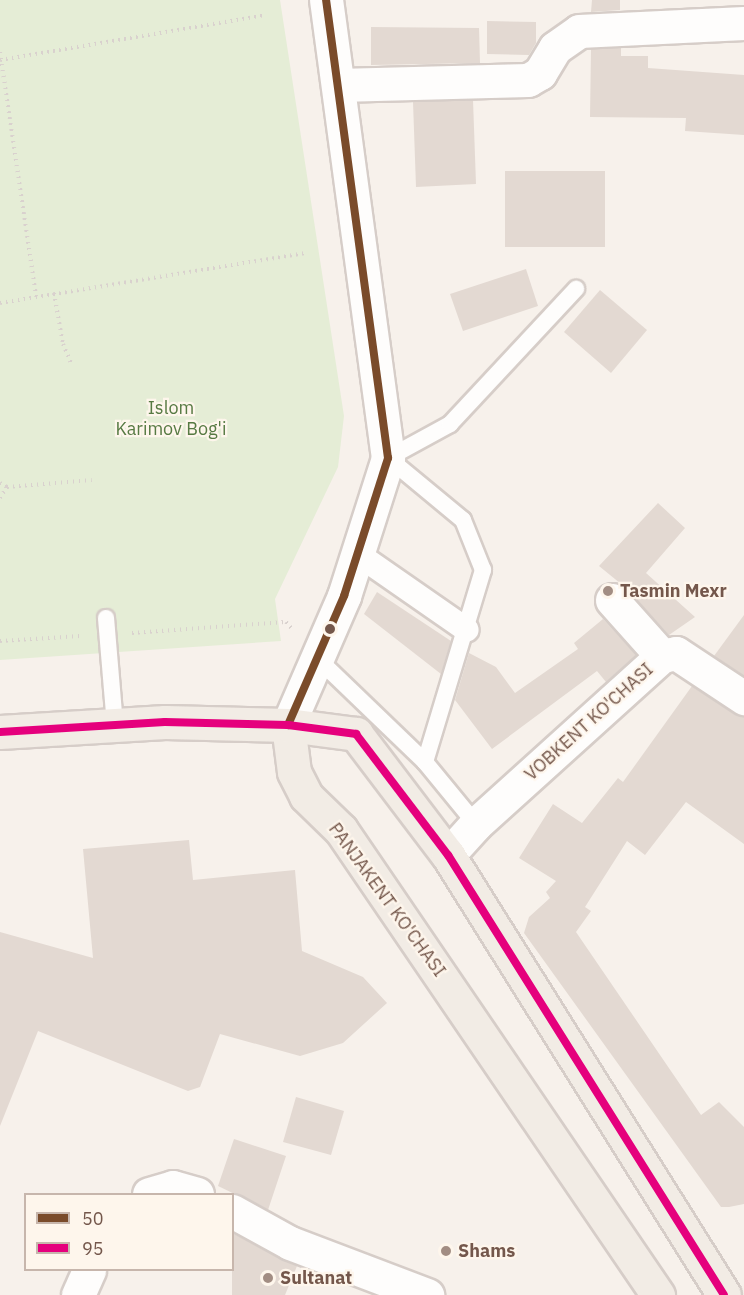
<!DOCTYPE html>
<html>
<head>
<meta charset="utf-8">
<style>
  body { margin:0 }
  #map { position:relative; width:744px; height:1295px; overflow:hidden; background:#f7f1eb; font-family:"IBM Plex Sans",sans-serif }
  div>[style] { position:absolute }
  .green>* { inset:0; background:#e5edd6 }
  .building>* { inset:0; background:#e3d9d2 }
  .path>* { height:4px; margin-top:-2px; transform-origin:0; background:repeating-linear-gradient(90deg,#d9d1ce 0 1.5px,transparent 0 6px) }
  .roads { filter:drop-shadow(2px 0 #d6cdc8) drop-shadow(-2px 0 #d6cdc8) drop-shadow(0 2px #d6cdc8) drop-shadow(0 -2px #d6cdc8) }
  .service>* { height:16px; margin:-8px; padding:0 8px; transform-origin:8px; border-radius:8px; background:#fefdfc }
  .pedestrian>* { height:24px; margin:-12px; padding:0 12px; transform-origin:12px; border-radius:12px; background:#fefdfc }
  .minor>* { height:33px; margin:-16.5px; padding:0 16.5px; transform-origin:16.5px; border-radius:16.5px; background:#fefdfc }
  .primary>* { height:33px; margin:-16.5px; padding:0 16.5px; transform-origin:16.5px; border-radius:16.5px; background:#f2ece5 }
  .bus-1>* { height:8px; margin:-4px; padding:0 4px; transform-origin:4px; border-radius:4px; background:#7a4b2a }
  .bus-2>* { height:8px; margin:-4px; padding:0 4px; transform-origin:4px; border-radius:4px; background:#e5007d }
  .dots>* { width:16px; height:16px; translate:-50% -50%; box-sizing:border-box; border:3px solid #fef6ec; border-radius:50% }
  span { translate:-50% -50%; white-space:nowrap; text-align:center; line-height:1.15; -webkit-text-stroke:4.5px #fef6ec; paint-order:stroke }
  .park-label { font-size:18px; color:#577a43 }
  .poi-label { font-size:18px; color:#74574b; font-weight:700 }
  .left { translate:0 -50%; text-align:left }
  .street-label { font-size:18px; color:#74574b }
  .legend { position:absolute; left:24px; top:1193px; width:210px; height:78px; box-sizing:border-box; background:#fef6ec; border:2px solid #c7b6ac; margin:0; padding:8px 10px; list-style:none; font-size:18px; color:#74574b }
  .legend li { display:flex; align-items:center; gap:12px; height:30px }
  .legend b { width:30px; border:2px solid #c7b6ac }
</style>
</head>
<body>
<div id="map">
  <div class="green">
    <div style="clip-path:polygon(0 0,280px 0,344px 416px,338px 467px,275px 599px,281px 641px,0 660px)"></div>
  </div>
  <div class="building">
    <div style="clip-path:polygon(592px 0,620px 0,620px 10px,591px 12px)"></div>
    <div style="clip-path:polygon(487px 21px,536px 22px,536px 43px,529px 55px,487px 54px)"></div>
    <div style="clip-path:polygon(371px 27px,479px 28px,480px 63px,371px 65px)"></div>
    <div style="clip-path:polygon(621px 48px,621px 56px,648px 56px,648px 68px,744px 75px,744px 135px,685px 131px,686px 118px,590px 117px,591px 49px)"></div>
    <div style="clip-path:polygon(473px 100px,476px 184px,416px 187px,413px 102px)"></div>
    <div style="clip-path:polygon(505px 171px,605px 171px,605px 247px,505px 247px)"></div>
    <div style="clip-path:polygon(526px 269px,538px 306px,463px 331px,450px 294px)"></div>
    <div style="clip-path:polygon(600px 290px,647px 330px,611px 373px,564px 332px)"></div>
    <div style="clip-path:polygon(658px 503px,685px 528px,646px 573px,695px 617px,669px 635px,626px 588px,599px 566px)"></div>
    <div style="clip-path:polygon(377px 592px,451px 641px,441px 674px,364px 614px)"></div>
    <div style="clip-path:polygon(744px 615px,744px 676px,714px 656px)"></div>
    <div style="clip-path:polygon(603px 619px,636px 655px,606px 682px,597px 671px,492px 749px,455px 700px,469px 653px,496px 667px,515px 693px,578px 649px,574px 643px)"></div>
    <div style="clip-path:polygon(692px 686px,744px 717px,744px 844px,686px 802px,645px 855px,627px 841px,585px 907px,591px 911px,576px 932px,701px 1115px,719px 1102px,744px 1127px,744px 1204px,729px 1207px,721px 1207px,524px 933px,529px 917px,550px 898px,546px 892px,556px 881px,519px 858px,553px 804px,582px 823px,618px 778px,623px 782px)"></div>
    <div style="clip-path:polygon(189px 840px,193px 880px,295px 870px,302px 951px,363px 977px,387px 1003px,343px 1043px,300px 1056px,220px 1034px,200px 1087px,188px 1091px,38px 1031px,0 1126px,0 932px,93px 958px,83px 849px)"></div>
    <div style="clip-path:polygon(296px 1097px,344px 1111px,331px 1155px,283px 1142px)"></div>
    <div style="clip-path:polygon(234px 1139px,286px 1156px,268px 1210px,218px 1186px)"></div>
    <div style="clip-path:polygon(232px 1233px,297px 1266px,285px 1295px,232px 1295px)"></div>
  </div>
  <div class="path">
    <div style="left:0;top:52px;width:247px;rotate:81.6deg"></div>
    <div style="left:0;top:60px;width:269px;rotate:-9.6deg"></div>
    <div style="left:54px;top:293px;width:52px;rotate:80deg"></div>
    <div style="left:63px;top:344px;width:23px;rotate:67deg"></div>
    <div style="left:0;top:303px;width:308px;rotate:-9.3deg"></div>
    <div style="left:0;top:483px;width:8px;rotate:30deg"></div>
    <div style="left:7px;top:487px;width:85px;rotate:-4.7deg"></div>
    <div style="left:0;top:498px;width:13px;rotate:-58deg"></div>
    <div style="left:132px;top:633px;width:154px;rotate:-4.1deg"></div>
    <div style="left:286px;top:622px;width:9px;rotate:49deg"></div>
    <div style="left:0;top:641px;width:80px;rotate:-3.6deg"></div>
  </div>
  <div class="roads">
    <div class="service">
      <div style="left:106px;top:618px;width:107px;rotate:85.2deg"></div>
      <div style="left:316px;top:657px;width:151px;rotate:43.9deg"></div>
      <div style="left:425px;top:762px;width:80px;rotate:50.6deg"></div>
      <div style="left:425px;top:762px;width:201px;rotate:-73.2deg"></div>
      <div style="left:483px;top:570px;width:54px;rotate:-111.8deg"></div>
      <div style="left:463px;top:520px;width:97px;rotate:-140.4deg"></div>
      <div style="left:388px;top:458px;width:71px;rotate:-28.7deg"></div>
      <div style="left:450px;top:424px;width:185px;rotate:-47deg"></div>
    </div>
    <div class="pedestrian">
      <div style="left:359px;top:555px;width:131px;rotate:34.8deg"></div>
    </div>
    <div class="minor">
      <div style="left:338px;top:85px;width:190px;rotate:-1.5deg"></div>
      <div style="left:528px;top:80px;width:14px;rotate:-30deg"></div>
      <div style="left:540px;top:73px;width:29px;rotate:-59deg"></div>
      <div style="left:555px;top:48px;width:29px;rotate:-35deg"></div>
      <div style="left:579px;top:31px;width:165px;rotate:-2.8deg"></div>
      <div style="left:612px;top:600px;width:75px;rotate:48.2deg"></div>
      <div style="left:288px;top:725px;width:141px;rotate:-66.5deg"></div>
      <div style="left:344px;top:596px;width:145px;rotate:-72.3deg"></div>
      <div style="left:388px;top:458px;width:462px;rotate:-97.7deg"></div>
      <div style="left:448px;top:855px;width:42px;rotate:-47.9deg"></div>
      <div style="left:476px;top:824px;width:251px;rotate:-42.1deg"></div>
      <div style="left:662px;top:656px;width:14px;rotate:-12deg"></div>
      <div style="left:676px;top:653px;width:82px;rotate:33.5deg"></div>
      <div style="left:149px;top:1194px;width:25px;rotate:-16deg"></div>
      <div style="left:173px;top:1187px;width:25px;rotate:16deg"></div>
      <div style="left:232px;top:1211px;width:66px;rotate:28.9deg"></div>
      <div style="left:290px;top:1243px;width:147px;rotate:20.8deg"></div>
      <div style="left:78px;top:1295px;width:27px;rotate:-66deg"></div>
    </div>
    <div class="primary">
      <div style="left:288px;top:725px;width:47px;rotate:82.7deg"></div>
      <div style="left:294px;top:772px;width:27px;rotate:63deg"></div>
      <div style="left:306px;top:796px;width:49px;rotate:44.2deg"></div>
      <div style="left:341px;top:830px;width:563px;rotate:55.72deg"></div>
      <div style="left:0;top:732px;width:165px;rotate:-3.5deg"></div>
      <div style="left:165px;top:722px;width:123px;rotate:1.4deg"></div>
      <div style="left:288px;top:725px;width:69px;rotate:7.5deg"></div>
      <div style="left:356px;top:734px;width:152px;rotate:52.8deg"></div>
      <div style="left:448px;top:855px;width:519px;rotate:57.9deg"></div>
    </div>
  </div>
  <div class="bus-1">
    <div style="left:288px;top:725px;width:141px;rotate:-66.5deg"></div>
    <div style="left:344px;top:596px;width:145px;rotate:-72.3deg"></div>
    <div style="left:388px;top:458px;width:462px;rotate:-97.7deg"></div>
  </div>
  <div class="bus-2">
    <div style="left:0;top:732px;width:165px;rotate:-3.5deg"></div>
    <div style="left:165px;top:722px;width:123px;rotate:1.4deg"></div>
    <div style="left:288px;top:725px;width:69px;rotate:7.5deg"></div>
    <div style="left:356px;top:734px;width:152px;rotate:52.8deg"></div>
    <div style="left:448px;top:855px;width:519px;rotate:57.9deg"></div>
  </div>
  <div class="dots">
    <div style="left:608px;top:591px;background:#a28d83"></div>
    <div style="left:330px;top:629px;background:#74574b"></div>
    <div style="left:446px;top:1251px;background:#a28d83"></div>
    <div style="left:268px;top:1278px;background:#a28d83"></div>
  </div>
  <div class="park-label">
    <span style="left:171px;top:419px">Islom<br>Karimov Bog'i</span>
  </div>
  <div class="poi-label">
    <span class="left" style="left:620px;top:591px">Tasmin Mexr</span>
    <span class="left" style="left:458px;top:1251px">Shams</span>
    <span class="left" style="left:280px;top:1278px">Sultanat</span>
  </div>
  <div class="street-label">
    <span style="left:589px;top:722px;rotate:-42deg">VOBKENT KO'CHASI</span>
    <span style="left:387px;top:900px;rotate:54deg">PANJAKENT KO'CHASI</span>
  </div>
  <ul class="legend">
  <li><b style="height:8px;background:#7a4b2a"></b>50</li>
  <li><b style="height:8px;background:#e5007d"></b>95</li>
  </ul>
</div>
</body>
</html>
